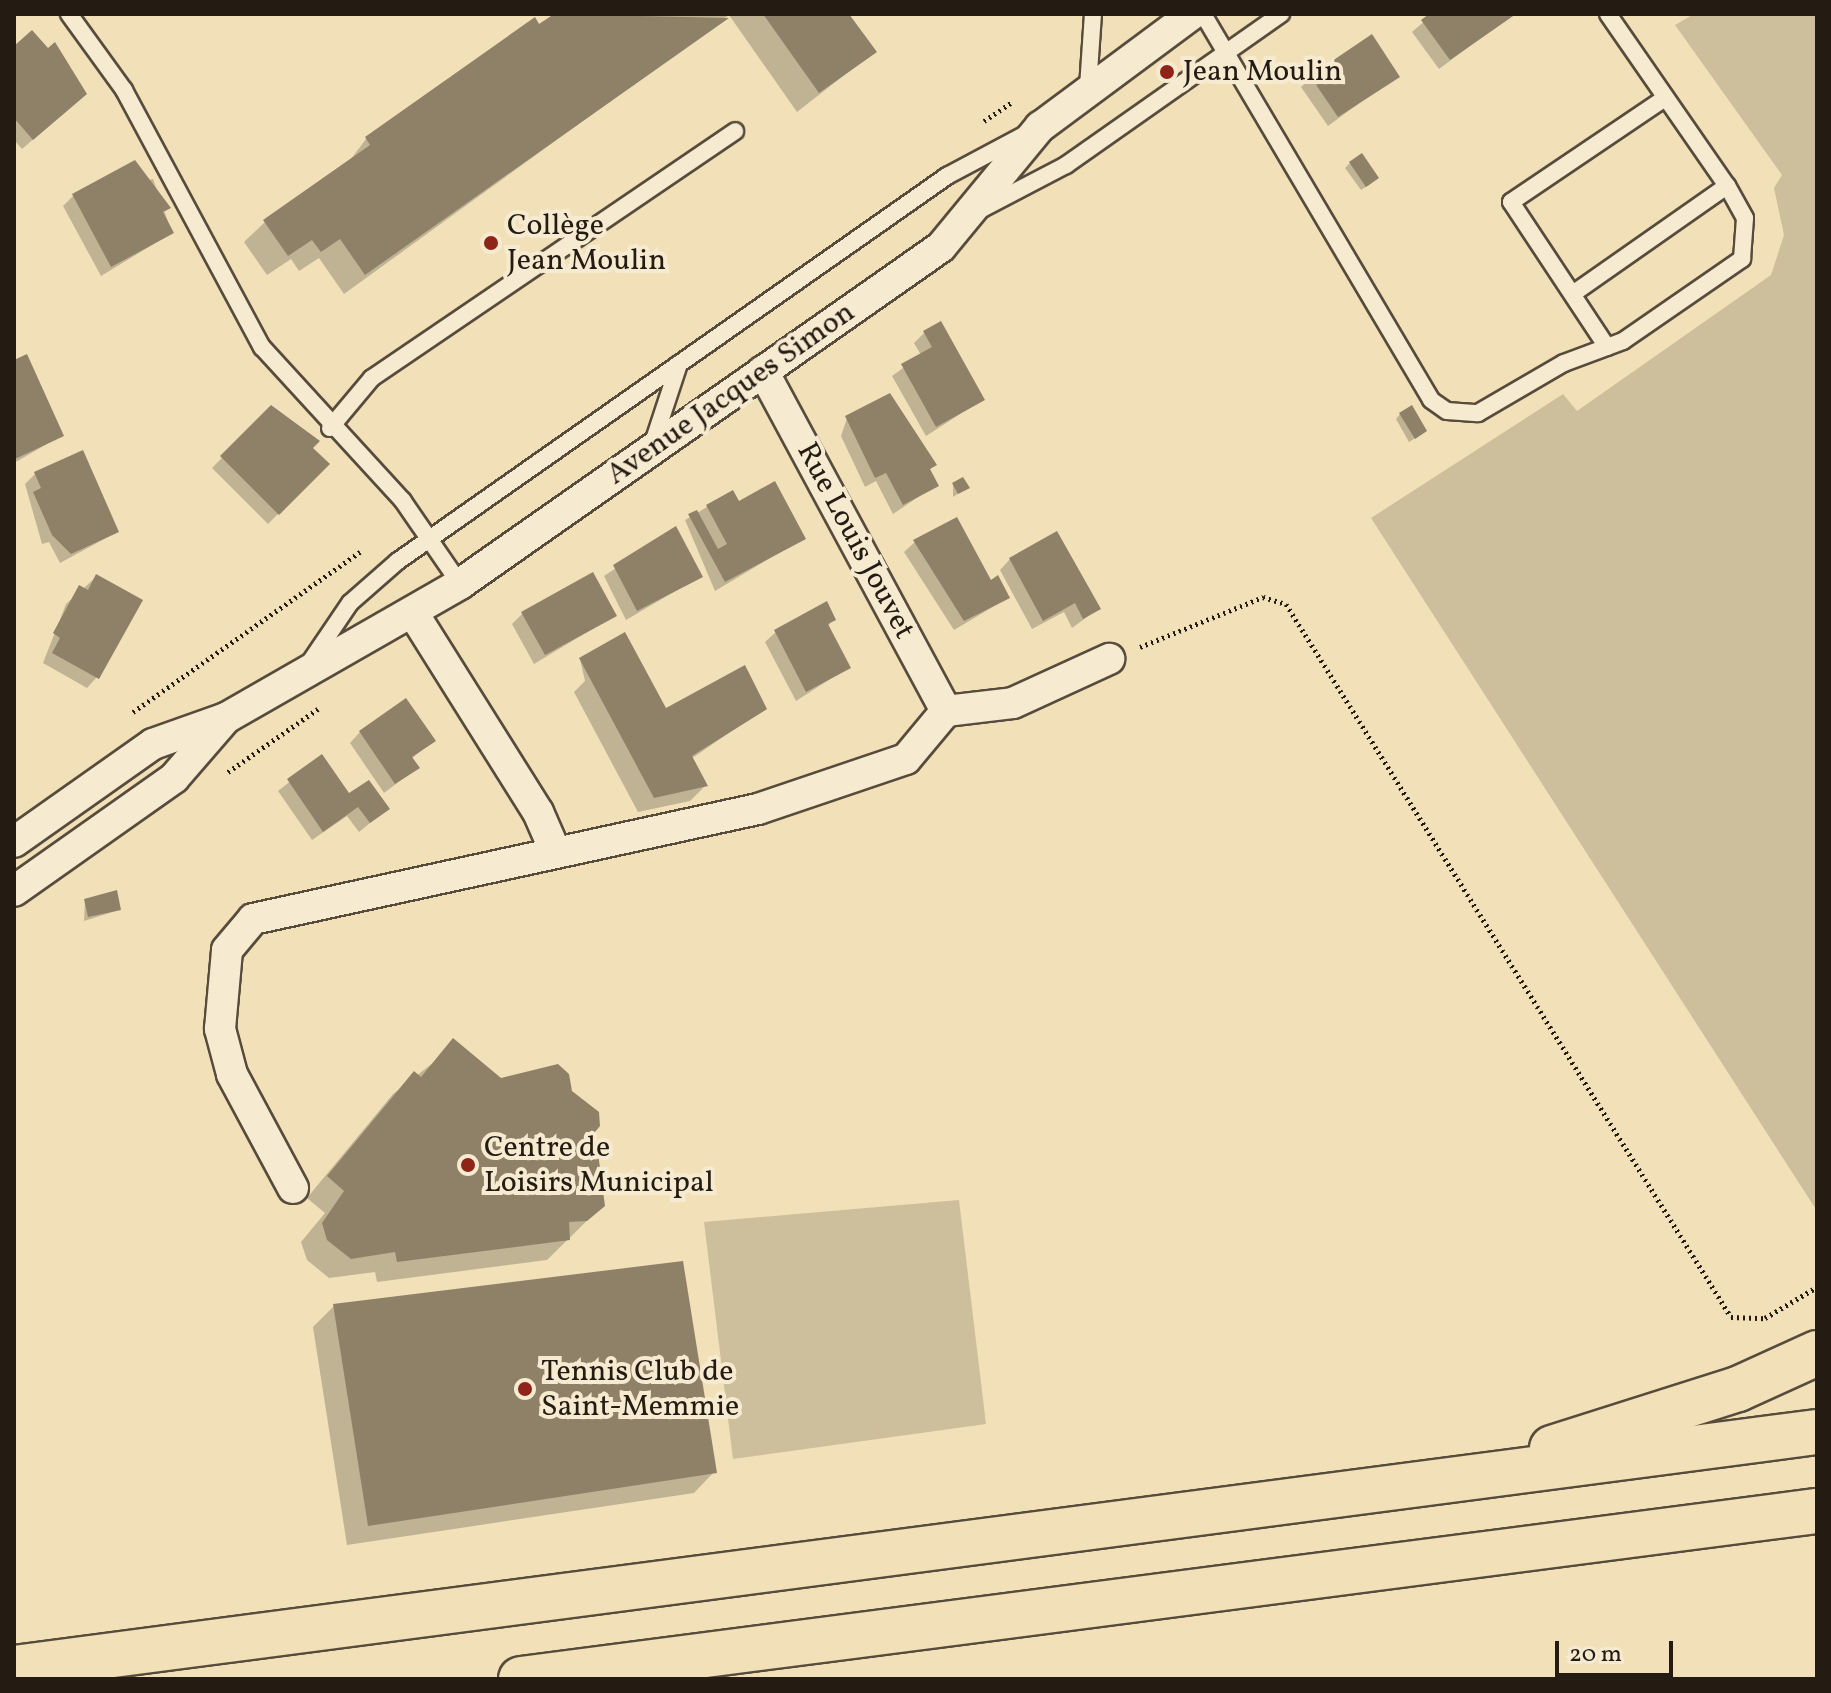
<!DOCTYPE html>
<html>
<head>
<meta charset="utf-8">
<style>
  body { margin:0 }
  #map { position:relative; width:1831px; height:1693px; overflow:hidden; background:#f1e0b8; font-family:Vollkorn,serif }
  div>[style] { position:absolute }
  .green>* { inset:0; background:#cebf9c }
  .shadow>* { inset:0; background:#0003 }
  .building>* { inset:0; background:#8f8168 }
  .path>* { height:5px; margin-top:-2.5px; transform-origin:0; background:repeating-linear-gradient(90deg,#241b12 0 2px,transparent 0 6px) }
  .roads { filter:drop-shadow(2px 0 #574c3c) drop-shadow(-2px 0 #574c3c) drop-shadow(0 2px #574c3c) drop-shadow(0 -2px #574c3c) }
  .lane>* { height:16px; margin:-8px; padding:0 8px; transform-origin:8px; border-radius:8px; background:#f6ebd1 }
  .street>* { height:30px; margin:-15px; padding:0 15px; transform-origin:15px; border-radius:15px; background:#f6ebd1 }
  .primary>* { height:44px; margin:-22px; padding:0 22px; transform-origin:22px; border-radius:22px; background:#f1e0b8 }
  .dots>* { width:22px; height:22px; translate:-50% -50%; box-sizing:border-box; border:4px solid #f6ebd1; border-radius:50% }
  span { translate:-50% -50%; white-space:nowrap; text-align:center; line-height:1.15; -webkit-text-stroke:8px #f6ebd1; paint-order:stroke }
  .poi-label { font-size:30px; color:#241b12 }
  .left { translate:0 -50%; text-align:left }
  .street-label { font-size:30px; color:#241b12 }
  .frame { position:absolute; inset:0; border:16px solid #241b12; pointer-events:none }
  .scale { position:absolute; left:1555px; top:1641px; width:118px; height:36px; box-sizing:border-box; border:4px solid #241b12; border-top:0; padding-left:10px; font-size:24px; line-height:28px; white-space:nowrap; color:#241b12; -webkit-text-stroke:6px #f6ebd1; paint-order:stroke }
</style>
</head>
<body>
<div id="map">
  <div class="green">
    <div style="clip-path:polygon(1694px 14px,1817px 14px,1817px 1211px,1371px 518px,1563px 394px,1577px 411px,1771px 275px,1784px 235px,1774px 188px,1782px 175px,1675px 25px)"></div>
    <div style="clip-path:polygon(959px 1200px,986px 1424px,733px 1459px,704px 1222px)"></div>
  </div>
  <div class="shadow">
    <div style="clip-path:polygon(558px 14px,847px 14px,874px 52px,797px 112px,729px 15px,344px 294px,319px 258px,299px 271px,291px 259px,267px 275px,244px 242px,265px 222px,348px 163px,366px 139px,535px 20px,539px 27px)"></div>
    <div style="clip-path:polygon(1433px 14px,1513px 14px,1439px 69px,1412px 32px)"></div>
    <div style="clip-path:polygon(14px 49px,74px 104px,22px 149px,14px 140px)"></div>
    <div style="clip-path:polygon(1312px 77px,1365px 99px,1328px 126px,1301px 87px)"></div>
    <div style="clip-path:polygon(1350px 163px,1372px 183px,1361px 190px,1345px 168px)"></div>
    <div style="clip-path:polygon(153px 179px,172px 233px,101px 276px,63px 206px,73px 196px)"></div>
    <div style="clip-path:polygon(924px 333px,982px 400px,926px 436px,892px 376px,921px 355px,914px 343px)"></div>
    <div style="clip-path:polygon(26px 357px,61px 436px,14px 463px,14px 362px)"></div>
    <div style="clip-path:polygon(271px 408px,327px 464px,268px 524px,212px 468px)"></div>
    <div style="clip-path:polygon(1400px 414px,1420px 435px,1409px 442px,1396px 419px)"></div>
    <div style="clip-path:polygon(847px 418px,934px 465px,928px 471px,936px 485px,893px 514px,876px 481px,865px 487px,841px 436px)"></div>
    <div style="clip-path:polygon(35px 474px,117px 532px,60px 563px,49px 542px,42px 544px,25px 484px)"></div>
    <div style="clip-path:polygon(953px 484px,967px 488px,953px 497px)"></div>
    <div style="clip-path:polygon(738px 504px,804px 538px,715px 591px,685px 520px,707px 507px)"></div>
    <div style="clip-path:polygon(675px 529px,701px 576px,626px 620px,604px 576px)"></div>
    <div style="clip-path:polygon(915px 542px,990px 582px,1008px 598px,954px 630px,904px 552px)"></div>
    <div style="clip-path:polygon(1010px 559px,1098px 609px,1072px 628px,1064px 612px,1032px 629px,1000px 570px)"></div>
    <div style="clip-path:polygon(96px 577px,97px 677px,87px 688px,43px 663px,66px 604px)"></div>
    <div style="clip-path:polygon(522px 614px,614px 616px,534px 664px,512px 624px)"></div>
    <div style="clip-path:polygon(834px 619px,827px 627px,849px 667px,796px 701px,765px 642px,776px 632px)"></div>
    <div style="clip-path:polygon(580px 659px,665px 711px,765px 708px,691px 759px,705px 786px,690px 801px,638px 812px,574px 692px,585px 681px)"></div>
    <div style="clip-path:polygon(360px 732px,433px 741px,411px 759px,417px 768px,384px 793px,350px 743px)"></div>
    <div style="clip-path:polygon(321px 757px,349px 796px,387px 809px,359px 832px,347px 816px,312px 840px,278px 791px)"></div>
    <div style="clip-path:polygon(85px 901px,119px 910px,84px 921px)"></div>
    <div style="clip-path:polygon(438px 1059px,500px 1080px,557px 1067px,603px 1205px,547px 1260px,377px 1282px,375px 1272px,329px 1278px,307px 1260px,301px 1242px,325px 1213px,307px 1198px,393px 1094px)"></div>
    <div style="clip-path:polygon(334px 1306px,714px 1472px,694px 1493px,347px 1545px,313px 1327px)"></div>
  </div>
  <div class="building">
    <div style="clip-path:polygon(554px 14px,729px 18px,365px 275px,340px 239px,321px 252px,312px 240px,288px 256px,263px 220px,370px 145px,365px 137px,535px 17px,539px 24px)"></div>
    <div style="clip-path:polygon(763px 14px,849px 14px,877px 52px,819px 93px)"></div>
    <div style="clip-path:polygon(1429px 14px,1516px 14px,1450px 60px,1421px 20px)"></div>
    <div style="clip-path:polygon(32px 30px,48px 48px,55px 42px,87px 94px,33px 140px,14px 118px,14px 46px)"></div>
    <div style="clip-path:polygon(1372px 34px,1400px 77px,1338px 117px,1310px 76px)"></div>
    <div style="clip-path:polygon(1362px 153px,1379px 178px,1366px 187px,1349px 162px)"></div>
    <div style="clip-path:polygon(135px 160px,171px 208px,163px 212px,174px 233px,111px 267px,72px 194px)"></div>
    <div style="clip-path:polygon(941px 321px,985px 400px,936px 427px,901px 364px,932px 347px,923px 331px)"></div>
    <div style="clip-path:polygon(27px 354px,64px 436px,15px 459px,14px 360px)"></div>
    <div style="clip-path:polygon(890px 393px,937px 465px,930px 469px,939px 486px,903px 505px,886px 473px,875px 478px,845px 416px)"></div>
    <div style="clip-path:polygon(271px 405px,320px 441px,313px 448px,330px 464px,279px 515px,220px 456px)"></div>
    <div style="clip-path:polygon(1412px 405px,1427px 431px,1415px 439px,1399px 413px)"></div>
    <div style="clip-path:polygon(83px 450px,119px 532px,71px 554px,52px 535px,33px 492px,41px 488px,34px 472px)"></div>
    <div style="clip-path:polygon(963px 477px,970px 488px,958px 494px,952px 483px)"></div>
    <div style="clip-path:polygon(775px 481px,806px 539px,725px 582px,688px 514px,697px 510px,718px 549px,727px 544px,706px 505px,733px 490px,739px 501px)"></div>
    <div style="clip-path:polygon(957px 517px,991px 580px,998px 575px,1010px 598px,964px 621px,913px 540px)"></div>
    <div style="clip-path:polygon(676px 526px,703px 577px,637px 611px,613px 565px)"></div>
    <div style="clip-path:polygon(1057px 531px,1101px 609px,1083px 619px,1075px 603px,1043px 621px,1009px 558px)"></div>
    <div style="clip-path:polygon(593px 572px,617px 616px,545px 655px,521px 612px)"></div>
    <div style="clip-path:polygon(96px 574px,143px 600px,99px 679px,52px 653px,60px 638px,53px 633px,79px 585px,88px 590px)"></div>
    <div style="clip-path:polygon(827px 601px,836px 620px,828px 624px,851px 668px,806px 692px,774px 630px)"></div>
    <div style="clip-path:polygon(625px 632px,666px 708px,745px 665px,767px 709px,692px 756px,708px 786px,654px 798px,579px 658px)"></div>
    <div style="clip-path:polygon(406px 698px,436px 741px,412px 757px,420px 768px,395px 784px,359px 731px)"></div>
    <div style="clip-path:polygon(322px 754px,349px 793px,369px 780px,390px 809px,370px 823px,358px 807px,323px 832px,287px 779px)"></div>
    <div style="clip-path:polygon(117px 890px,121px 910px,88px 917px,84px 899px)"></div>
    <div style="clip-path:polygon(453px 1038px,501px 1078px,558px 1064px,569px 1074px,572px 1091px,599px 1112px,600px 1126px,586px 1143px,598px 1153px,605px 1206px,587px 1221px,569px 1222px,570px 1240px,397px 1262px,395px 1252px,351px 1259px,327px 1240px,322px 1223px,344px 1191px,327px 1176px,414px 1071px,421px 1077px)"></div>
    <div style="clip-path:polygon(683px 1261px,717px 1473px,368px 1526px,333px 1304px)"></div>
  </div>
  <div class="path">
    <div style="left:984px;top:121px;width:34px;rotate:-34deg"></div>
    <div style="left:1140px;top:647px;width:133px;rotate:-22.1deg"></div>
    <div style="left:1263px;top:597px;width:24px;rotate:17deg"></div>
    <div style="left:1286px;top:604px;width:840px;rotate:58.03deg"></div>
    <div style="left:1731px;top:1317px;width:34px;rotate:2deg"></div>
    <div style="left:1765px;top:1318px;width:61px;rotate:-30.8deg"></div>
    <div style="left:133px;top:712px;width:278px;rotate:-35.2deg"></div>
    <div style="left:228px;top:772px;width:110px;rotate:-35deg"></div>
  </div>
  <div class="roads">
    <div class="lane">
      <div style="left:69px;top:14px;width:94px;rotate:54.1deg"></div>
      <div style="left:124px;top:90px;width:292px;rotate:61.8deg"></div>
      <div style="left:262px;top:347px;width:209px;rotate:47.5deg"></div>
      <div style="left:403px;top:501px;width:101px;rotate:55.5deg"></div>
      <div style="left:1203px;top:14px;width:448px;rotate:59.4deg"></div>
      <div style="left:1431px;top:400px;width:19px;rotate:35deg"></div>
      <div style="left:1447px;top:411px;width:31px;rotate:4deg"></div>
      <div style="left:1478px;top:413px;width:99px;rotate:-30.2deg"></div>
      <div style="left:1564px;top:363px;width:63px;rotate:-20.4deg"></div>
      <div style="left:1623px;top:341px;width:145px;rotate:-34.6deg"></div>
      <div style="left:1742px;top:259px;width:41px;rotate:-85.8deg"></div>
      <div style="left:1745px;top:218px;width:37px;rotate:-119deg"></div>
      <div style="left:1088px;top:87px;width:73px;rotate:-86.1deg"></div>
      <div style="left:982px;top:209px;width:95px;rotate:-27.6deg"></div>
      <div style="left:1066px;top:165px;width:263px;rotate:-35.1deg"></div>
      <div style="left:1574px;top:293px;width:187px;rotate:-35deg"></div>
      <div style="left:1727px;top:186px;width:209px;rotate:-124.7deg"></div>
      <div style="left:1607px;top:347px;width:174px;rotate:-123.5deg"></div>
      <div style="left:1511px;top:202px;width:186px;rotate:-34deg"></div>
      <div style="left:330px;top:428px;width:65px;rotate:-50deg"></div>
      <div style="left:372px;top:378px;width:439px;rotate:-34.2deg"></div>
      <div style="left:652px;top:446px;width:86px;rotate:-71.8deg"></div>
      <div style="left:308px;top:665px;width:75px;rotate:-55.9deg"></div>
      <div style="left:350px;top:603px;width:64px;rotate:-41.2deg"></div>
      <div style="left:398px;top:561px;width:671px;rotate:-35.04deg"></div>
      <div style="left:947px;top:176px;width:87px;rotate:-28deg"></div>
    </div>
    <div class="street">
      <div style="left:763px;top:371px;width:386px;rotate:61.7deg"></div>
      <div style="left:413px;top:613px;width:235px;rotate:57.9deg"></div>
      <div style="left:538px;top:812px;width:43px;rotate:66.4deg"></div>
      <div style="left:946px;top:711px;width:67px;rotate:-6.8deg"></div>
      <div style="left:1013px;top:703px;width:106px;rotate:-24.6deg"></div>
      <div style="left:14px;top:842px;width:170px;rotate:-35.2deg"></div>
      <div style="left:153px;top:744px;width:77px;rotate:-19.6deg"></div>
      <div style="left:226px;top:718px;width:270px;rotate:-29.8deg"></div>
      <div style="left:460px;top:584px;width:587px;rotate:-35.02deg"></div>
      <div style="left:941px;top:247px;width:156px;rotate:-50.5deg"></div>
      <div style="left:1040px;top:127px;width:189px;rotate:-36.6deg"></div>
      <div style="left:14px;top:891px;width:196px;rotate:-35.2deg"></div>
      <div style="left:174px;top:778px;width:79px;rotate:-49.1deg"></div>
      <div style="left:293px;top:1188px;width:129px;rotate:-118.2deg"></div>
      <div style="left:232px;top:1074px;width:47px;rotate:-104.9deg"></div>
      <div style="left:220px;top:1029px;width:79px;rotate:-84.9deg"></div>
      <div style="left:227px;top:950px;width:40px;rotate:-50deg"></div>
      <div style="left:253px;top:919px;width:517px;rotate:-12.29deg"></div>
      <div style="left:758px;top:809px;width:156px;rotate:-18.7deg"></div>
      <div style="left:906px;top:759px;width:62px;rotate:-50.2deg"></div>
    </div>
    <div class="primary">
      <div style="left:1552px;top:1448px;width:195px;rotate:-17.6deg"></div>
      <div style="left:1738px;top:1389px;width:87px;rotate:-24.5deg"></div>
      <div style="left:14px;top:1668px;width:1818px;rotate:-7.46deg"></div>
      <div style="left:521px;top:1679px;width:1307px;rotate:-7.39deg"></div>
    </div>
  </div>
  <div class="dots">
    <div style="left:1167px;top:72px;background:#8f2418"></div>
    <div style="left:491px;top:243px;background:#8f2418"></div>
    <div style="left:468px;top:1165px;background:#8f2418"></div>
    <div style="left:525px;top:1389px;background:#8f2418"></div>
  </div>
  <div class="poi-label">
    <span class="left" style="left:1183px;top:72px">Jean Moulin</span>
    <span class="left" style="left:507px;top:243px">Collège<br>Jean Moulin</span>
    <span class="left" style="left:484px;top:1165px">Centre de<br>Loisirs Municipal</span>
    <span class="left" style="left:541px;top:1389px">Tennis Club de<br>Saint-Memmie</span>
  </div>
  <div class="street-label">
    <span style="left:731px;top:394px;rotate:-35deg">Avenue Jacques Simon</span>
    <span style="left:855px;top:541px;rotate:62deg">Rue Louis Jouvet</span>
  </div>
  <div class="frame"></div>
  <div class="scale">20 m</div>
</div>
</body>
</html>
